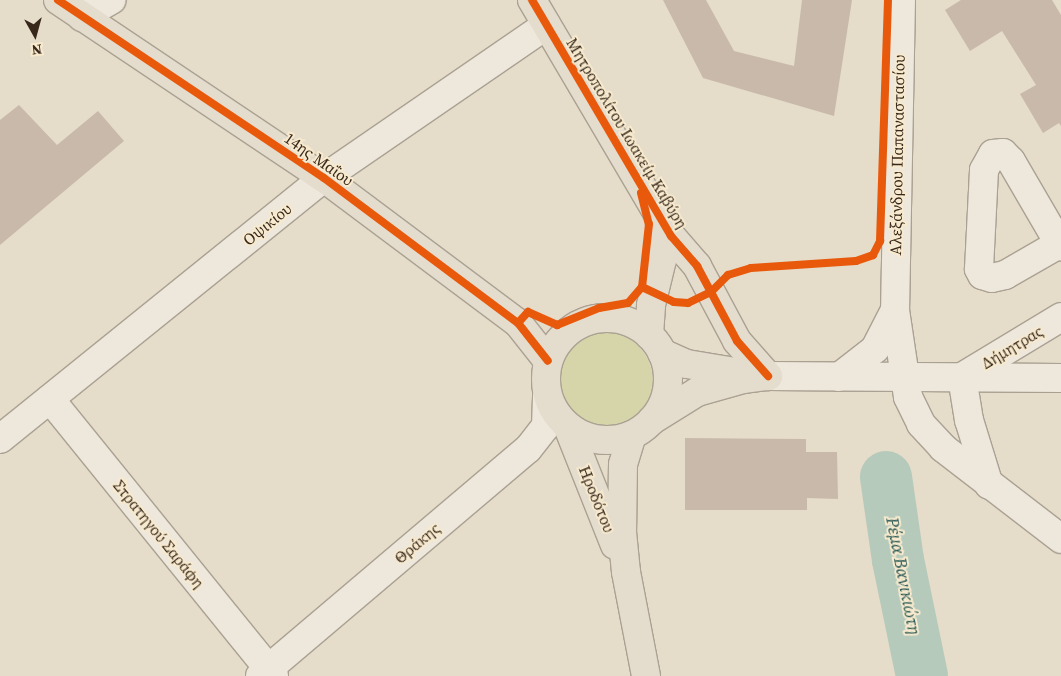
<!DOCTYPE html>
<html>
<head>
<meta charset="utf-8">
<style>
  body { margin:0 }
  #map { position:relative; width:1061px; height:676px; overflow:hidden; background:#e5dcc9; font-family:"Source Serif 4",serif }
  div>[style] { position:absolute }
  .green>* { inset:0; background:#d6d5aa }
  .round { border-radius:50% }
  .river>* { height:52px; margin:-26px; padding:0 26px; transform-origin:26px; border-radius:26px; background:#b6cabc }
  .building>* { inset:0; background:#c9b9aa }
  .roads { filter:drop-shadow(1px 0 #aaa193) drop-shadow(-1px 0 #aaa193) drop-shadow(0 1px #aaa193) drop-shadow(0 -1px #aaa193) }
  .minor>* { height:28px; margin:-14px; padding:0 14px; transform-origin:14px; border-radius:14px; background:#ede7dc }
  .major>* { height:28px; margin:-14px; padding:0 14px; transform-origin:14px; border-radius:14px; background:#e4dccd }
  .major>.ring { margin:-14px; padding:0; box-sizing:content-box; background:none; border:28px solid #e4dccd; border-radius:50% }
  .cycleway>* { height:8px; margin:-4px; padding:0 4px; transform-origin:4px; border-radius:4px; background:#e8590c }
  span { translate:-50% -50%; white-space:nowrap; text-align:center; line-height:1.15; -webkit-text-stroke:4px #f7eace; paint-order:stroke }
  .street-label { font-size:16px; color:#38281b }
  .water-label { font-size:18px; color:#295954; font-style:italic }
  .north { position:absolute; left:10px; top:10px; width:50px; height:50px; -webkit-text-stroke:4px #f7eace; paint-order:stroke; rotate:173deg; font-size:14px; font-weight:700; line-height:20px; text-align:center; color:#38281b }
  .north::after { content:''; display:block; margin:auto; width:18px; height:22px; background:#38281b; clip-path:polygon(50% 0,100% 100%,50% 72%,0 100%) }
</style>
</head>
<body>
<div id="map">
  <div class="green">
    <div class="round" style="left:551px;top:331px;width:102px;height:102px"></div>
  </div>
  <div class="river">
    <div style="left:886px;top:477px;width:84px;rotate:81.8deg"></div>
    <div style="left:898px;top:560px;width:118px;rotate:78.3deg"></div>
  </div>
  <div class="building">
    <div style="clip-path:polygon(663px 0,706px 0,734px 51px,794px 66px,802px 0,852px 0,834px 116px,703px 78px)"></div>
    <div style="clip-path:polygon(961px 0,1052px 0,1061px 15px,1061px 126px,1059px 123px,1043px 133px,1020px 94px,1036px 85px,1002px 31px,970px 51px,945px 10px)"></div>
    <div style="clip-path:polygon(19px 105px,57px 145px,98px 111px,124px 141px,0 245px,0 120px)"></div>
    <div style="clip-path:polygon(685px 438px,806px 439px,806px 452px,837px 452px,838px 499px,807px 498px,807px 510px,685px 510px)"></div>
  </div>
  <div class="roads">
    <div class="minor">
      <div style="left:901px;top:0;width:310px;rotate:91.1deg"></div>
      <div style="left:895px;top:310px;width:88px;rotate:81.5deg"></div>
      <div style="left:908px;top:397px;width:30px;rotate:64deg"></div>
      <div style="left:921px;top:424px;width:33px;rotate:47deg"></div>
      <div style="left:943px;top:448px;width:149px;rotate:37.6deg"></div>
      <div style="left:82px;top:17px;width:34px;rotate:-30deg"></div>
      <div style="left:1059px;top:244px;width:62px;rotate:150.1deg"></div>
      <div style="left:1005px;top:275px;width:13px;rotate:167deg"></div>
      <div style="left:992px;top:278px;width:10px;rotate:-163deg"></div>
      <div style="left:982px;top:275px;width:7px;rotate:-117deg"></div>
      <div style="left:979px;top:269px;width:99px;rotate:-87.1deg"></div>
      <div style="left:984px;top:170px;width:18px;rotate:-61deg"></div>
      <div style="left:993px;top:154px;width:10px;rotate:-6deg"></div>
      <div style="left:1003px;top:153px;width:11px;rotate:45deg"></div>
      <div style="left:1011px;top:161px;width:99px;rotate:59.8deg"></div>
      <div style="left:768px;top:376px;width:293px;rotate:0.4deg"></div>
      <div style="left:839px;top:377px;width:46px;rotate:-37.9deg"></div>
      <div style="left:875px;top:349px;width:44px;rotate:-62.9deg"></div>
      <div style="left:962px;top:377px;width:116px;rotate:-31.2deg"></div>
      <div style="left:962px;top:377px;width:44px;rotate:80.8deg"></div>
      <div style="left:969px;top:420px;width:68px;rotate:72.9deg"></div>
      <div style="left:50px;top:399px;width:356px;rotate:51deg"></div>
      <div style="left:0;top:439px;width:416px;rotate:-38.9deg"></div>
      <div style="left:324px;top:178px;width:270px;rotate:-34.5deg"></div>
      <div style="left:260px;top:676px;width:351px;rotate:-40.3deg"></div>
      <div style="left:528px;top:449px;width:29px;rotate:-52deg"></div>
      <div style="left:546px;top:426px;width:30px;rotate:-88deg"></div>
    </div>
    <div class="major">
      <div style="left:58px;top:0;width:320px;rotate:33.8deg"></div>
      <div style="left:324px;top:178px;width:242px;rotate:36.8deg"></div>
      <div style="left:518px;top:323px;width:48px;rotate:51.7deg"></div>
      <div style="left:532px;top:0;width:274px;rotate:59.5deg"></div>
      <div style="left:671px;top:236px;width:40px;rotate:49deg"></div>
      <div style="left:697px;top:266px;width:85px;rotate:61.9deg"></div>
      <div style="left:737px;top:341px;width:47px;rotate:48.5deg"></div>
      <div class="ring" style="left:546px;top:318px;width:94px;height:94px"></div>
      <div style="left:649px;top:335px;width:30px;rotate:-86deg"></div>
      <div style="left:651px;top:305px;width:46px;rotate:-76.3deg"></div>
      <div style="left:662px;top:260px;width:42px;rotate:-91.4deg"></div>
      <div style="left:662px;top:353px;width:27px;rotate:24deg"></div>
      <div style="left:687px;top:364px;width:55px;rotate:9.5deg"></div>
      <div style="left:652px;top:420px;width:53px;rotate:-31.9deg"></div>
      <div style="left:697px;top:392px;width:48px;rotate:-15.8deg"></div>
      <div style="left:743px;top:379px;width:25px;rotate:-7deg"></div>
      <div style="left:568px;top:427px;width:127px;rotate:68.3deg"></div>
      <div style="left:632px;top:435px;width:30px;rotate:107deg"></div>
      <div style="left:623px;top:464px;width:68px;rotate:90.8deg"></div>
      <div style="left:622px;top:532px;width:40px;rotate:84.3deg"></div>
      <div style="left:626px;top:572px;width:106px;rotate:79.1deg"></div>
    </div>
  </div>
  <div class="cycleway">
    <div style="left:58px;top:0;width:320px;rotate:33.8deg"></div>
    <div style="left:324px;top:178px;width:242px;rotate:36.8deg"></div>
    <div style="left:518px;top:323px;width:48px;rotate:51.7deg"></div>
    <div style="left:532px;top:0;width:274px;rotate:59.5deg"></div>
    <div style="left:671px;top:236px;width:40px;rotate:49deg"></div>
    <div style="left:697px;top:266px;width:85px;rotate:61.9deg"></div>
    <div style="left:737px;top:341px;width:47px;rotate:48.5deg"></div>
    <div style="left:641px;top:193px;width:32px;rotate:76deg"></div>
    <div style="left:649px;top:224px;width:63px;rotate:96.3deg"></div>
    <div style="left:518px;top:323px;width:15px;rotate:-48deg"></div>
    <div style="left:528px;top:312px;width:32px;rotate:24deg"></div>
    <div style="left:557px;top:325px;width:45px;rotate:-22deg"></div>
    <div style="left:599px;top:308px;width:29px;rotate:-10deg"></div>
    <div style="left:628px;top:303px;width:21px;rotate:-49deg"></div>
    <div style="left:642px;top:287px;width:35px;rotate:25deg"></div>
    <div style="left:674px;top:302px;width:14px;rotate:4deg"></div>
    <div style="left:688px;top:303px;width:25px;rotate:-26deg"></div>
    <div style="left:711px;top:292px;width:24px;rotate:-45deg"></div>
    <div style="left:728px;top:275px;width:24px;rotate:-17deg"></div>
    <div style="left:751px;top:268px;width:105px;rotate:-3.8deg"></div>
    <div style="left:856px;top:261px;width:18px;rotate:-19deg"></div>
    <div style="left:873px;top:255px;width:16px;rotate:-63deg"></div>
    <div style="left:880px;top:241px;width:241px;rotate:-88.1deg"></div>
  </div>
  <div class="street-label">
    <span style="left:627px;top:133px;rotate:59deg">Μητροπολίτου Ιωακείμ Καβύρη</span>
    <span style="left:897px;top:155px;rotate:-89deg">Αλεξάνδρου Παπαναστασίου</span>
    <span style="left:319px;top:159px;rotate:35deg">14ης Μαΐου</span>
    <span style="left:267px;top:224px;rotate:-39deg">Οψικίου</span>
    <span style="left:1012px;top:347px;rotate:-31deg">Δήμητρας</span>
    <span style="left:597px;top:499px;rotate:68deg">Ηροδότου</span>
    <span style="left:159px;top:534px;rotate:51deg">Στρατηγού Σαράφη</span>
    <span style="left:417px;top:543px;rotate:-40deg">Θράκης</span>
  </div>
  <div class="water-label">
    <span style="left:903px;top:576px;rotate:79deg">Ρέμα Βανικιώτη</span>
  </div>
  <div class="north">N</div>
</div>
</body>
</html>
